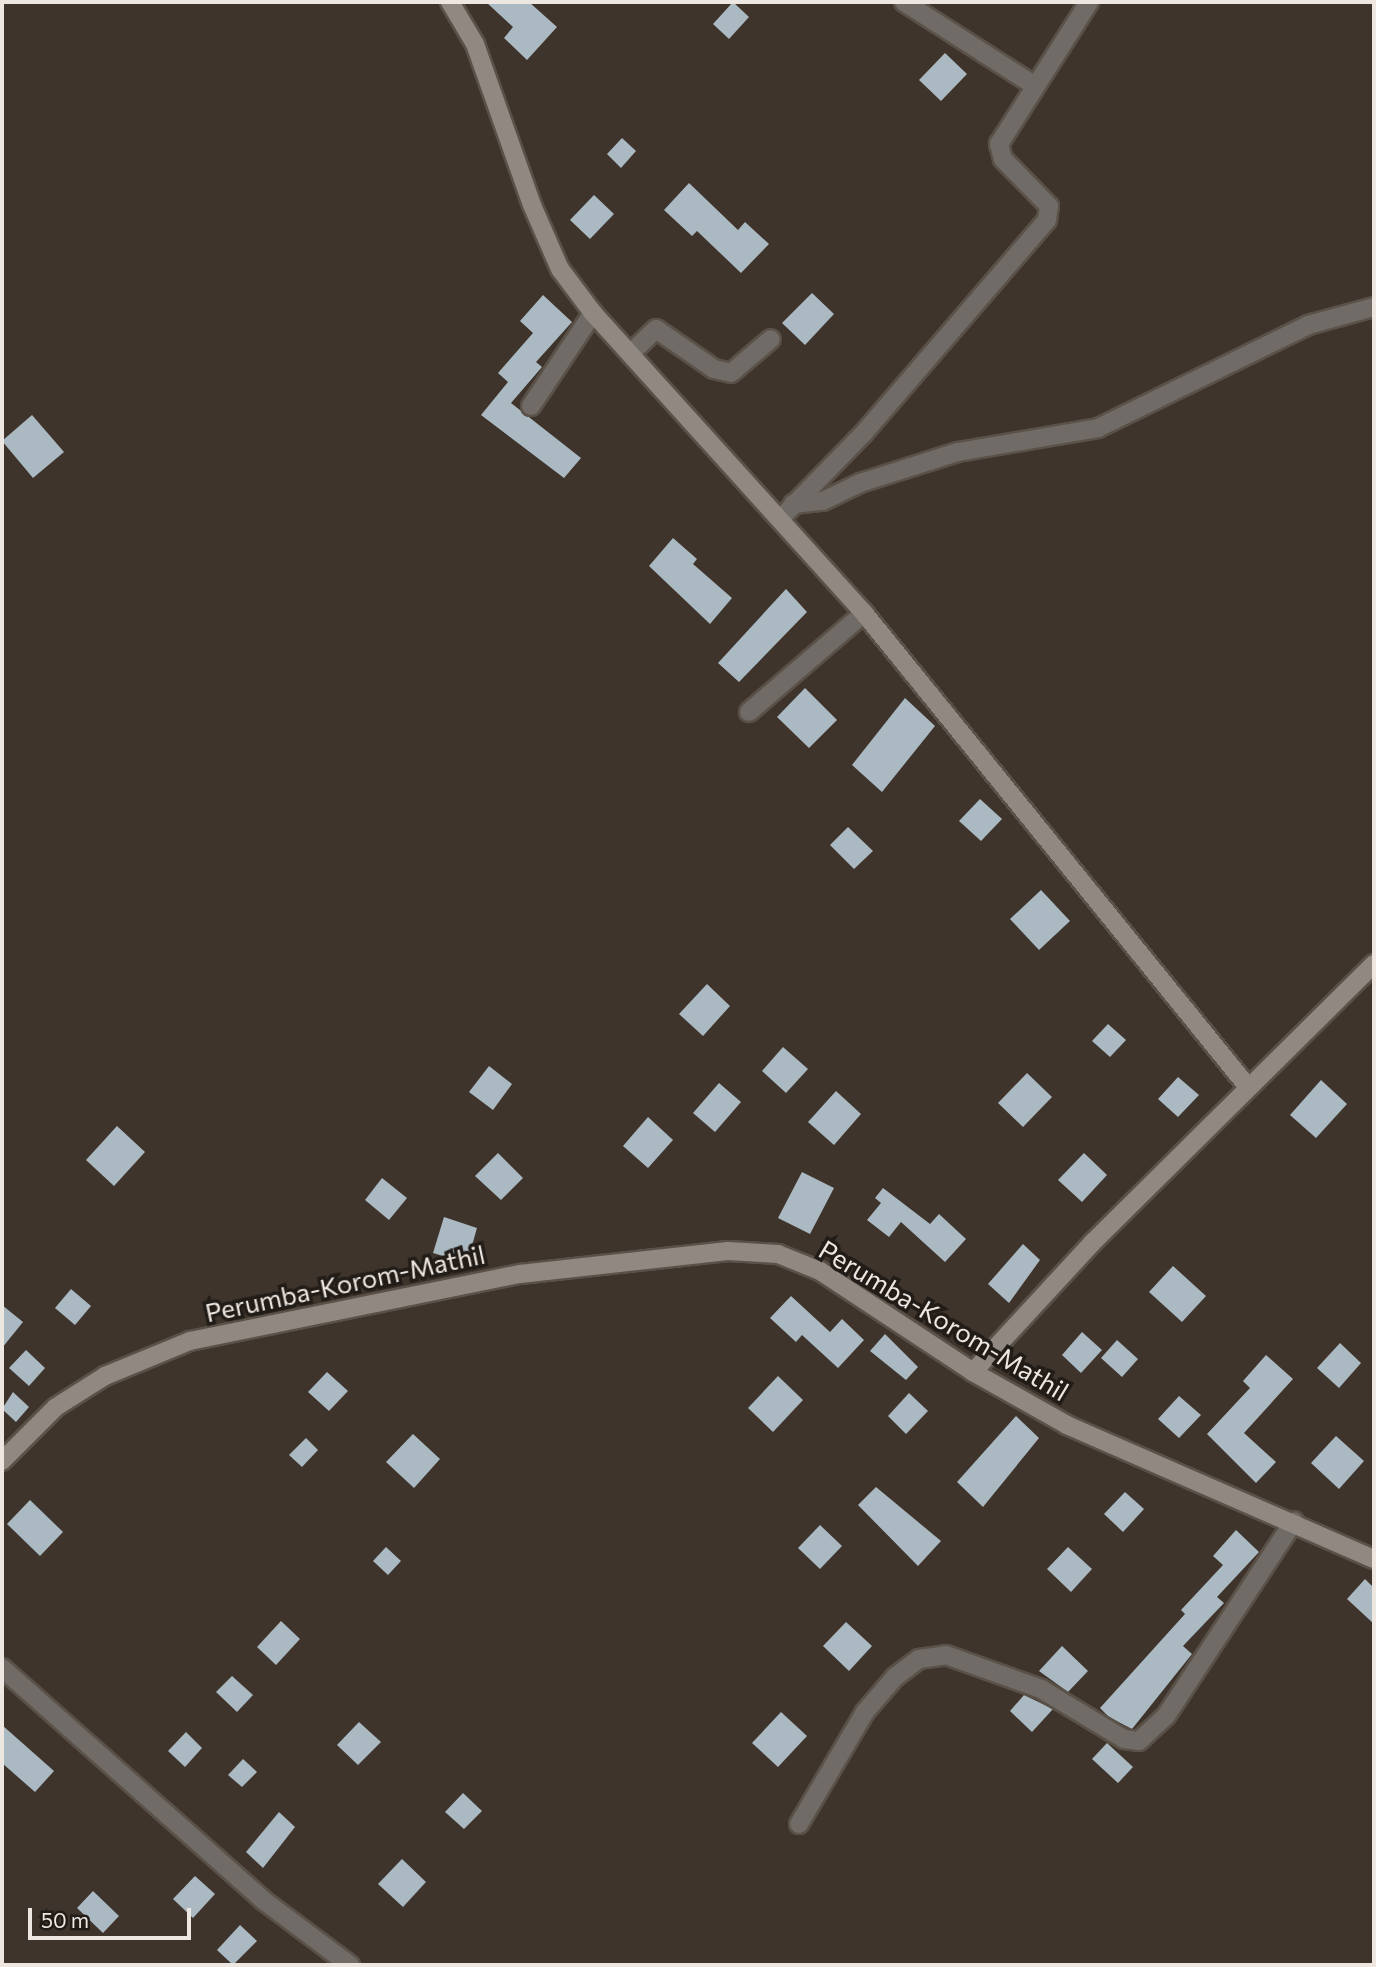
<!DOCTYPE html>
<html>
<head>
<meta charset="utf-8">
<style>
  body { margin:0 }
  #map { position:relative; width:1376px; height:1967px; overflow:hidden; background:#3e342b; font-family:Commissioner,sans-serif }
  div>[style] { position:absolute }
  .building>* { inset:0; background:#abb9c3 }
  .roads { filter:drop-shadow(2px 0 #5a5148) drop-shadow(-2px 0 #5a5148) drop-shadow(0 2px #5a5148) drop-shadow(0 -2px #5a5148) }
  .street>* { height:18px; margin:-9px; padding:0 9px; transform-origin:9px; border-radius:9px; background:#706b66 }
  .secondary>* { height:18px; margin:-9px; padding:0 9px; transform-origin:9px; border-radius:9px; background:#908881 }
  span { translate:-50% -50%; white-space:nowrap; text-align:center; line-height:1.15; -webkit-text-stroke:7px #211c18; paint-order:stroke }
  .street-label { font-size:26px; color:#eee7e1 }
  .frame { position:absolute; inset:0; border:4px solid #eee7e1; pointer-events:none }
  .scale { position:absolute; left:28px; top:1908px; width:163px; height:32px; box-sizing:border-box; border:4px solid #eee7e1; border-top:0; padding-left:9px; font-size:21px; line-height:24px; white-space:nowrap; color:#eee7e1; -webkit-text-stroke:5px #211c18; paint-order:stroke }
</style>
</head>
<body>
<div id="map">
  <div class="building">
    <div style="clip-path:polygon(486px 2px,529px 2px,557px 27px,527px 60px,504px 38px,513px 27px)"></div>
    <div style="clip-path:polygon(733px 2px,749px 17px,729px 39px,713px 24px)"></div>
    <div style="clip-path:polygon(945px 53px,967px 74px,941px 101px,919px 80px)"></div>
    <div style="clip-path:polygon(622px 138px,636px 151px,621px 168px,607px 154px)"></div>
    <div style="clip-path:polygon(689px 183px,738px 230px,745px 222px,769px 244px,741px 273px,697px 231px,692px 236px,664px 210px)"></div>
    <div style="clip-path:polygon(594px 195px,614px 214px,590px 239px,570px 220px)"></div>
    <div style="clip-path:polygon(812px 293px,834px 314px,805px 345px,782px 323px)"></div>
    <div style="clip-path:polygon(543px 295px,572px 322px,536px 362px,542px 367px,511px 403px,581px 458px,564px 478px,481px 415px,508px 382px,498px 373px,533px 333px,520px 321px)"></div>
    <div style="clip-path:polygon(32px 415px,64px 452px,33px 478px,2px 441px)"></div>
    <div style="clip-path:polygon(673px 538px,697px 559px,693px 564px,732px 598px,710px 624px,649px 566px)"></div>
    <div style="clip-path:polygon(786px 589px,807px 612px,739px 682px,718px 663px)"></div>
    <div style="clip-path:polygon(805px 688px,837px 720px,809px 748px,777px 717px)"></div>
    <div style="clip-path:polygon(905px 698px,935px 726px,882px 792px,852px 765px)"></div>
    <div style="clip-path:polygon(980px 799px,1002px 819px,981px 841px,959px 821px)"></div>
    <div style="clip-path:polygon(848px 827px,873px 851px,854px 869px,830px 845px)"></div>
    <div style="clip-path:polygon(1041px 890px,1070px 921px,1039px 950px,1010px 919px)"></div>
    <div style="clip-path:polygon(707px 984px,730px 1006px,703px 1036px,679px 1014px)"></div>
    <div style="clip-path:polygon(1108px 1024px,1126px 1040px,1110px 1057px,1092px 1041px)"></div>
    <div style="clip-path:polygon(783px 1047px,808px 1069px,786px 1093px,762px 1071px)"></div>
    <div style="clip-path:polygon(489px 1066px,512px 1084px,493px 1110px,469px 1092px)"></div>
    <div style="clip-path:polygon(1027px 1073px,1052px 1097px,1023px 1127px,998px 1103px)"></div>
    <div style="clip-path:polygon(1178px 1077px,1199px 1095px,1178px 1117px,1158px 1099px)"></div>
    <div style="clip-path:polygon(1321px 1080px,1347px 1104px,1316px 1138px,1290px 1115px)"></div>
    <div style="clip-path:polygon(719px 1083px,741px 1102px,715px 1132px,693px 1113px)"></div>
    <div style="clip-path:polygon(836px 1091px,861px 1114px,834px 1145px,808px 1122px)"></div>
    <div style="clip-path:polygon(648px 1117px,673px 1140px,648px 1168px,623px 1146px)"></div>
    <div style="clip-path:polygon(117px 1126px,145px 1152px,114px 1186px,86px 1160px)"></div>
    <div style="clip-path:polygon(498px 1153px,523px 1178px,501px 1200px,475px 1176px)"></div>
    <div style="clip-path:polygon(1084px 1153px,1107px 1175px,1082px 1202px,1058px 1180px)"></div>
    <div style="clip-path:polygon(802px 1172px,834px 1188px,810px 1234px,778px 1218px)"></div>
    <div style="clip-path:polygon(382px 1178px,407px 1198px,389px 1220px,365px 1200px)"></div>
    <div style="clip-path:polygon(883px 1188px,930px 1224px,939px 1214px,966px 1239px,945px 1262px,901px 1222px,889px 1237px,867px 1220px,881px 1203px,875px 1198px)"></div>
    <div style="clip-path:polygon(444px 1217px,477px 1228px,467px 1263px,433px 1253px)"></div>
    <div style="clip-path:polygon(1023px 1244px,1040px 1260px,1009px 1303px,988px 1284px)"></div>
    <div style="clip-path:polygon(1173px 1266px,1206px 1296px,1182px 1322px,1149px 1292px)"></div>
    <div style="clip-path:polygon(71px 1289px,91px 1306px,75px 1325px,55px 1308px)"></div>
    <div style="clip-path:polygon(791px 1296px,830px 1332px,842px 1319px,864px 1340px,838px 1368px,802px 1335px,796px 1342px,770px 1318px)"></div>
    <div style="clip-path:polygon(2px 1305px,23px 1322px,2px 1348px)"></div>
    <div style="clip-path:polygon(1082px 1332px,1102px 1350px,1081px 1373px,1062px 1355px)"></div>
    <div style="clip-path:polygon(885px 1334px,918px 1367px,906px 1380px,870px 1351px)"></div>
    <div style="clip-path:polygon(1117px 1340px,1138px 1359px,1122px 1377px,1101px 1358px)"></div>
    <div style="clip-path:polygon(1340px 1343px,1361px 1363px,1339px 1388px,1317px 1368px)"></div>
    <div style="clip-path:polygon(26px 1350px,45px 1368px,29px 1386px,9px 1368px)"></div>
    <div style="clip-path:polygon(1266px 1355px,1293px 1379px,1244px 1433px,1276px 1462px,1256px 1483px,1207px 1434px,1250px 1388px,1243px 1381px)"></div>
    <div style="clip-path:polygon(327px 1372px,348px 1391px,329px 1411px,308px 1392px)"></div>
    <div style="clip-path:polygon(778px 1376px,803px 1400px,773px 1432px,748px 1408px)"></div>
    <div style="clip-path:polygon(13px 1392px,29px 1407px,16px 1422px,2px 1409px)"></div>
    <div style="clip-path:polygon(909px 1393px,928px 1411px,906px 1434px,888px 1416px)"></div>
    <div style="clip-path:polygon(1179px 1396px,1201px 1415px,1179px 1438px,1158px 1419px)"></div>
    <div style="clip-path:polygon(1016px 1416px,1039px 1438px,983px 1507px,957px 1482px)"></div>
    <div style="clip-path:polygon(413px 1434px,440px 1459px,414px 1488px,386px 1462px)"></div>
    <div style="clip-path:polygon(1336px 1436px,1364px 1461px,1339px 1489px,1311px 1463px)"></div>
    <div style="clip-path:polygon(306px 1438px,318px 1450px,302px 1467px,289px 1455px)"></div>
    <div style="clip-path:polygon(876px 1487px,941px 1541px,918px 1566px,858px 1505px)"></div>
    <div style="clip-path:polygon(1125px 1492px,1144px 1509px,1123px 1532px,1104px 1514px)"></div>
    <div style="clip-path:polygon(30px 1500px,63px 1532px,40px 1556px,7px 1524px)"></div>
    <div style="clip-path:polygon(820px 1525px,842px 1546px,820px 1569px,798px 1548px)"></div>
    <div style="clip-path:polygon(1236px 1530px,1259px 1552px,1217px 1597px,1224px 1603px,1183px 1646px,1192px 1654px,1132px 1729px,1109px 1717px,1100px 1708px,1185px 1614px,1181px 1610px,1223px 1565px,1213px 1556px)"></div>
    <div style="clip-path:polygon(386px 1547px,401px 1561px,388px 1575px,373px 1561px)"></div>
    <div style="clip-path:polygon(1068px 1547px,1092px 1569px,1071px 1592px,1047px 1569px)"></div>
    <div style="clip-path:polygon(1365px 1579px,1374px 1588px,1374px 1624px,1347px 1599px)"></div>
    <div style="clip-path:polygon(281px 1621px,300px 1639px,276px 1665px,257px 1647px)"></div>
    <div style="clip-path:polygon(846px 1622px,872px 1646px,849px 1671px,823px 1646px)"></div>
    <div style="clip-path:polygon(1062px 1646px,1088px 1671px,1068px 1692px,1039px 1671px)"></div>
    <div style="clip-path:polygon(232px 1676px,253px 1695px,237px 1712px,216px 1692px)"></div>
    <div style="clip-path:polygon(1024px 1695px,1053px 1709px,1032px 1732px,1010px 1711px)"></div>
    <div style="clip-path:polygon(781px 1712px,807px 1736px,778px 1767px,752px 1743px)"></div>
    <div style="clip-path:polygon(359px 1722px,381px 1742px,358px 1765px,337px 1745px)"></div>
    <div style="clip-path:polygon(2px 1725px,54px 1771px,35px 1792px,2px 1763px)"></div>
    <div style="clip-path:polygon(186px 1732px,202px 1748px,185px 1767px,168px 1751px)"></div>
    <div style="clip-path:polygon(1107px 1743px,1133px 1767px,1118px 1783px,1092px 1759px)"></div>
    <div style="clip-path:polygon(243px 1759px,257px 1772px,242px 1787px,228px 1775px)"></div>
    <div style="clip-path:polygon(463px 1793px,482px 1811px,464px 1829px,445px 1812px)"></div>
    <div style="clip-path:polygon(279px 1812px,295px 1827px,263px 1868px,246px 1852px)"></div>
    <div style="clip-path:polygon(402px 1859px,426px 1882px,403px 1907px,378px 1884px)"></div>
    <div style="clip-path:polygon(195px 1876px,215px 1894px,193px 1918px,173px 1899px)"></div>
    <div style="clip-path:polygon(93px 1891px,119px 1916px,103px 1933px,77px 1908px)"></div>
    <div style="clip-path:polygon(240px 1925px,257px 1941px,233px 1965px,217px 1950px)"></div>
  </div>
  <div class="roads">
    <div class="street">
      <div style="left:904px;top:2px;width:154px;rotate:32.6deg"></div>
      <div style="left:630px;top:354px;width:36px;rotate:-44deg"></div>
      <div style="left:656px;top:329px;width:70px;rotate:34.6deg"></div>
      <div style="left:714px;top:369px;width:17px;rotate:13deg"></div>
      <div style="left:731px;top:373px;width:52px;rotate:-40.4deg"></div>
      <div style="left:531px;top:406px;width:112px;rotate:-56.3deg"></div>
      <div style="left:793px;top:504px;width:30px;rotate:-6deg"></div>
      <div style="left:823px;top:501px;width:41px;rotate:-25.9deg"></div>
      <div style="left:860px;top:483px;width:103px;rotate:-17.6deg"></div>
      <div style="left:958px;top:452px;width:142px;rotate:-9.7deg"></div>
      <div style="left:1098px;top:428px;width:234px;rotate:-26.1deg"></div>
      <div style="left:1308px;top:325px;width:68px;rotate:-15.3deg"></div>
      <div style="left:780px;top:519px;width:119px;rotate:-45.7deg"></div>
      <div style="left:863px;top:434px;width:282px;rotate:-49.3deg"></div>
      <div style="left:1047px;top:220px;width:14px;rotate:-82deg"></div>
      <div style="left:1049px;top:206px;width:66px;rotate:-134.4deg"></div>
      <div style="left:1003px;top:159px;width:16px;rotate:-105deg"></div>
      <div style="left:999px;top:144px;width:168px;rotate:-57.6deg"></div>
      <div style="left:749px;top:712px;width:152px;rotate:-40.7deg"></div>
      <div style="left:2px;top:1668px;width:349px;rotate:41.6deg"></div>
      <div style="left:263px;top:1900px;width:109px;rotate:36.8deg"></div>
      <div style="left:799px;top:1824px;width:130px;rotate:-59.5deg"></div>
      <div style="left:865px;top:1712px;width:46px;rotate:-49.4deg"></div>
      <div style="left:895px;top:1677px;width:30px;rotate:-37deg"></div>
      <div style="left:919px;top:1659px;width:27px;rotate:-8deg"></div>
      <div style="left:946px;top:1655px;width:101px;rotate:19.7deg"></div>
      <div style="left:1041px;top:1689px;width:97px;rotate:31.1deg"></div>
      <div style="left:1124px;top:1739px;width:15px;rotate:8deg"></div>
      <div style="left:1139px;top:1741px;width:37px;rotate:-43deg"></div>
      <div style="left:1166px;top:1716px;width:233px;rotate:-56.7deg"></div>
    </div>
    <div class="secondary">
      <div style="left:450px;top:2px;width:49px;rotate:59.2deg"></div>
      <div style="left:475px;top:44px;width:171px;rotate:70.5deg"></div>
      <div style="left:532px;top:205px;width:70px;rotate:66.4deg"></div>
      <div style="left:560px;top:269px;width:55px;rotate:53.1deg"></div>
      <div style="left:593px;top:313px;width:404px;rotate:47.9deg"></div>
      <div style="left:864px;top:613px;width:610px;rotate:50.99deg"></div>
      <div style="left:973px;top:1372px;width:176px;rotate:-47.3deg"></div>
      <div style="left:1092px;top:1243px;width:397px;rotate:-44.7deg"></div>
      <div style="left:2px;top:1461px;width:76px;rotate:-45deg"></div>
      <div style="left:56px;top:1407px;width:58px;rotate:-32.3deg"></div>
      <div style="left:105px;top:1376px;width:92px;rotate:-22.4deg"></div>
      <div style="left:190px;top:1341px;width:337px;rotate:-11.5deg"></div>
      <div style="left:520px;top:1274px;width:209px;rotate:-6.3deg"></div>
      <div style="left:728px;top:1251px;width:50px;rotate:3.4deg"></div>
      <div style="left:778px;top:1254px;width:45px;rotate:22deg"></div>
      <div style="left:820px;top:1271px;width:183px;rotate:33.4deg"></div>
      <div style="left:973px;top:1372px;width:108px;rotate:29.4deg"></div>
      <div style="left:1067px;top:1425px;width:335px;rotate:23.6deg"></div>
    </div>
  </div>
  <div class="street-label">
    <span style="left:345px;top:1283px;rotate:-12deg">Perumba-Korom-Mathil</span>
    <span style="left:944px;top:1320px;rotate:31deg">Perumba-Korom-Mathil</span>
  </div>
  <div class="frame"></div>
  <div class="scale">50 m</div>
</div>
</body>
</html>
